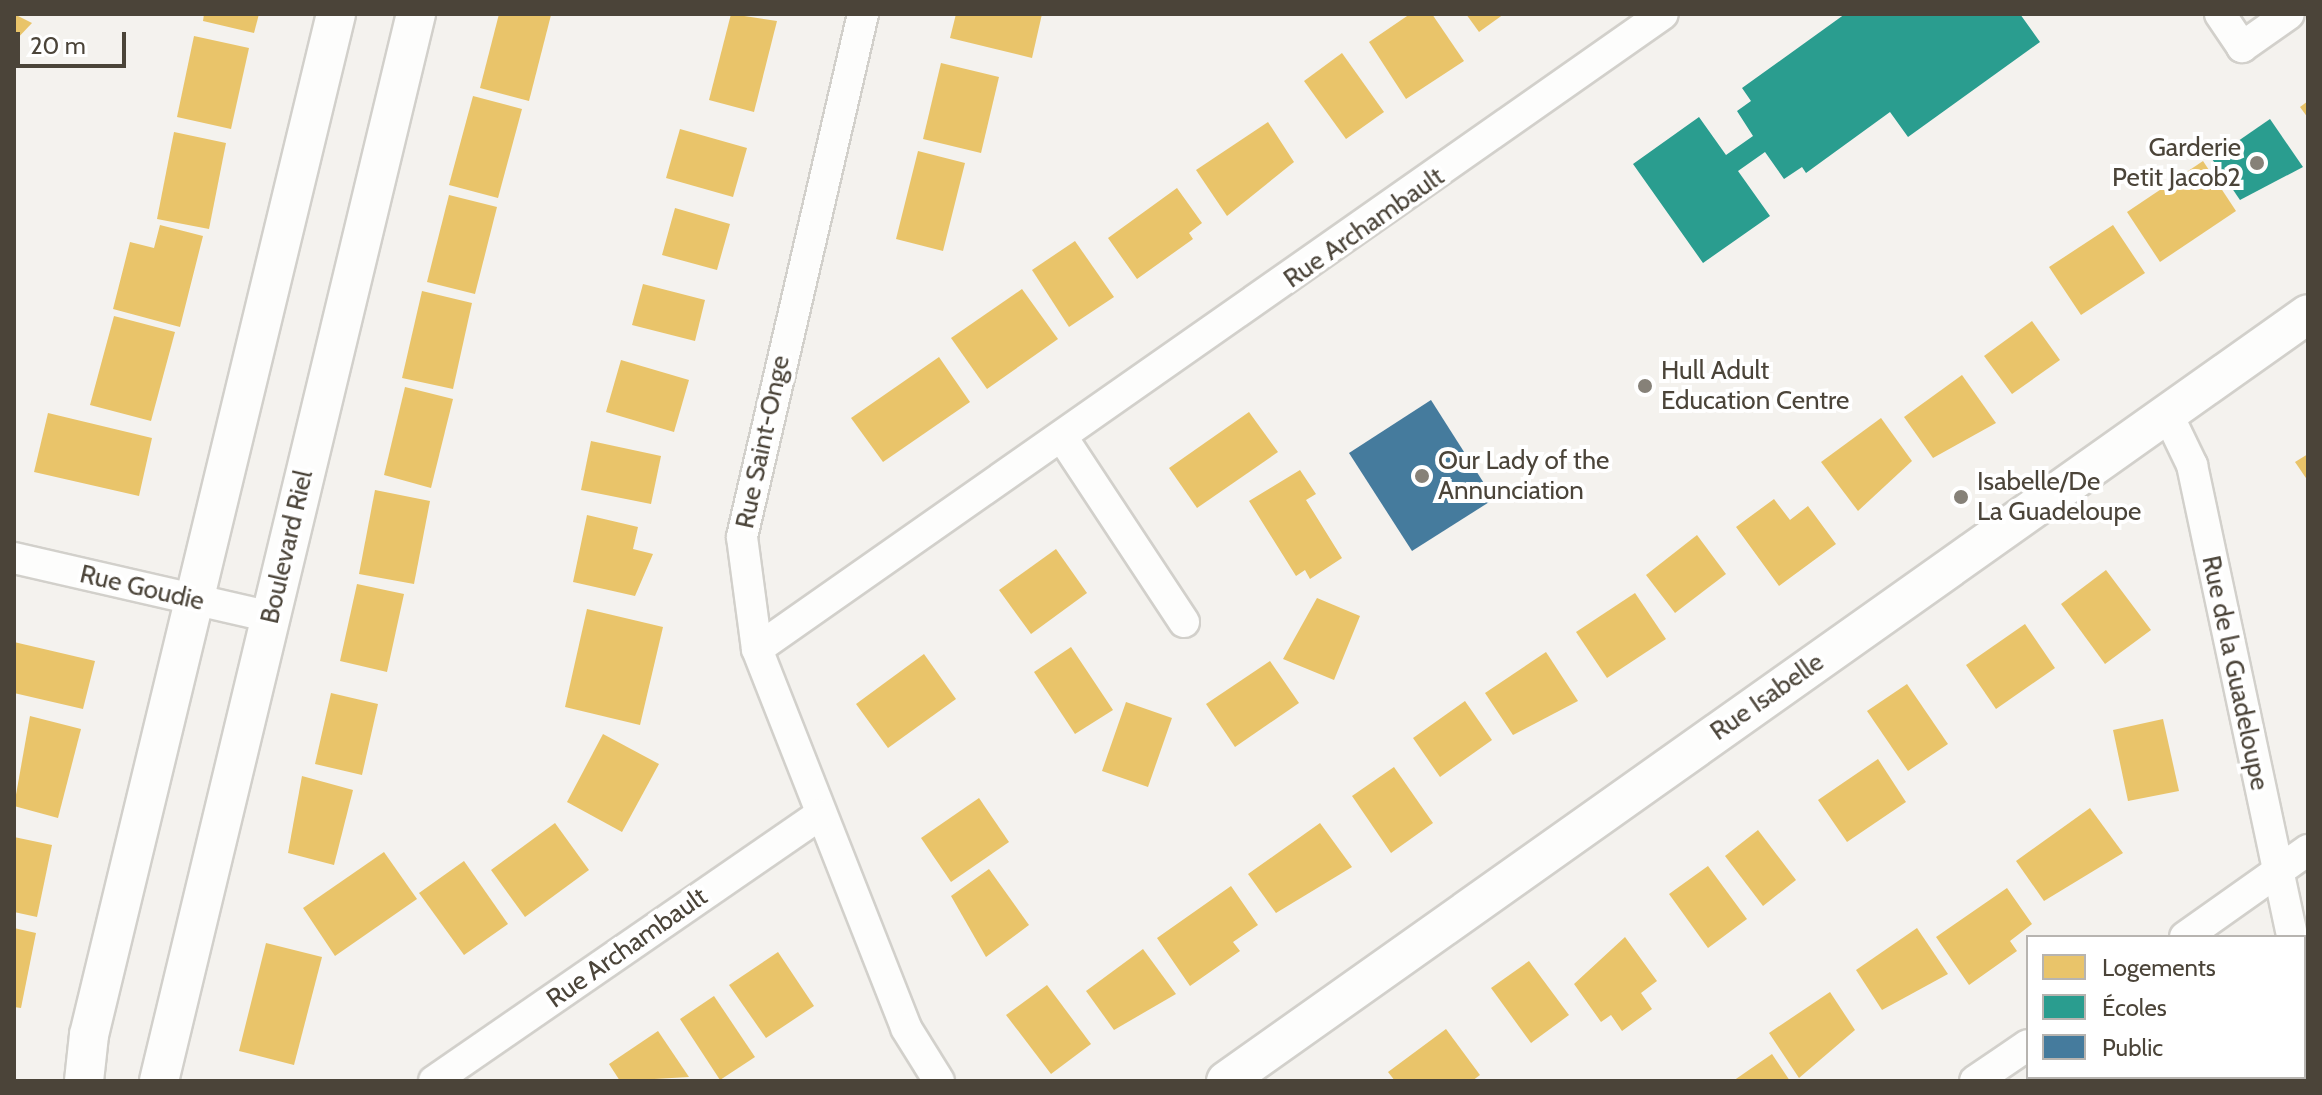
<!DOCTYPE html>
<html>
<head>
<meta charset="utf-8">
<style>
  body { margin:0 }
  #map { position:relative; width:2322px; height:1095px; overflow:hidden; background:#f4f2ee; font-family:Cabin,sans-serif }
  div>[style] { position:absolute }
  .homes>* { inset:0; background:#e9c46a }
  .schools>* { inset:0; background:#2a9d8f }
  .public>* { inset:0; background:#457b9d }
  .roads { filter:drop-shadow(2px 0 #d2d0cb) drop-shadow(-2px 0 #d2d0cb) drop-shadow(0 2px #d2d0cb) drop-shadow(0 -2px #d2d0cb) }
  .minor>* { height:30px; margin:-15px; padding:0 15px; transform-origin:15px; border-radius:15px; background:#fdfdfc }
  .tertiary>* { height:38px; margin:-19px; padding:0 19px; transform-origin:19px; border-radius:19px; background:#fdfdfc }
  .dots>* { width:22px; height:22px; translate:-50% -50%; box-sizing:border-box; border:4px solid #fff; border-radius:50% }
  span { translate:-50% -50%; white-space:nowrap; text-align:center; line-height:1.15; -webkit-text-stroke:8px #fff; paint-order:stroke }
  .poi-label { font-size:26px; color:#4b4439 }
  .right { translate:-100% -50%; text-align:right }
  .left { translate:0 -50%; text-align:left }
  .street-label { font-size:26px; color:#4b4439 }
  .frame { position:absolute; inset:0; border:16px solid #4b4439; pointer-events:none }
  .legend { position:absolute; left:2026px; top:935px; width:280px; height:144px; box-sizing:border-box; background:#fff; border:2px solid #b7b4b0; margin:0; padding:10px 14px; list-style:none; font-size:24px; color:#4b4439 }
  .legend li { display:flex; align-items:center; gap:16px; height:40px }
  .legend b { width:40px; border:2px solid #b7b4b0 }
  .scale { position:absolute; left:16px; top:32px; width:110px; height:36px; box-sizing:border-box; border:4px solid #4b4439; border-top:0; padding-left:10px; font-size:24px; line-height:28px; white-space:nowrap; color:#4b4439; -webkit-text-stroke:6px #fff; paint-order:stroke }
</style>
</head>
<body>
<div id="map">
  <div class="homes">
    <div style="clip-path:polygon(14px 14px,32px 23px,14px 42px)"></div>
    <div style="clip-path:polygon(204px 14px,259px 14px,254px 33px,203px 21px)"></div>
    <div style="clip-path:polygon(499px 14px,551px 15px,529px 101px,480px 88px)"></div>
    <div style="clip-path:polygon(731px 14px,777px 21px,754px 112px,709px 100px)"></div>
    <div style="clip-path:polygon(956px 14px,1042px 14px,1032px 58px,950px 38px)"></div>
    <div style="clip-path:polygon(1410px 14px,1432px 14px,1464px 61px,1406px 99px,1369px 42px)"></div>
    <div style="clip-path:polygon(1466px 14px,1504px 14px,1479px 32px)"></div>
    <div style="clip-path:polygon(194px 36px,249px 48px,231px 129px,177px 117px)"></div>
    <div style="clip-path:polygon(1342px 53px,1384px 112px,1346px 139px,1304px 81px)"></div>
    <div style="clip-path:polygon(941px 63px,999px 77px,981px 153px,923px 139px)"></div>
    <div style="clip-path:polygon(473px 96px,522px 109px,498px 198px,449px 185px)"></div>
    <div style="clip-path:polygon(2308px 101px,2308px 118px,2300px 107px)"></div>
    <div style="clip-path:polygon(1268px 122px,1294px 162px,1227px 216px,1196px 170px)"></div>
    <div style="clip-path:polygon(680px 129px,747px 148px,733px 197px,666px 178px)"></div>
    <div style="clip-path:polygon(174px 132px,226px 143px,209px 229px,157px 219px)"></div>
    <div style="clip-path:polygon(918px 151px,965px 163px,943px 251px,896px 239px)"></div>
    <div style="clip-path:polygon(2203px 161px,2236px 211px,2160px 262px,2127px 212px)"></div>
    <div style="clip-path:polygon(1177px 188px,1202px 223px,1189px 233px,1193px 239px,1137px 279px,1108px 238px)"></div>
    <div style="clip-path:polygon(449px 195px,497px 207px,475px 294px,427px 282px)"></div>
    <div style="clip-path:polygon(675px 208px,730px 224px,717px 270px,662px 255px)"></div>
    <div style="clip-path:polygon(160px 225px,203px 236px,180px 327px,113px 309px,130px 242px,154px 248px)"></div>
    <div style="clip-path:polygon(2113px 225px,2145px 273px,2081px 315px,2049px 267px)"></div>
    <div style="clip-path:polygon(1075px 241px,1114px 297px,1069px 327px,1032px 270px)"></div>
    <div style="clip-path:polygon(643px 284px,705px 300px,695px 341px,632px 325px)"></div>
    <div style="clip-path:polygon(1022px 289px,1058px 339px,987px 389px,951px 338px)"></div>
    <div style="clip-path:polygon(422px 291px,472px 303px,453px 389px,402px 378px)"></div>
    <div style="clip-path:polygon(114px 316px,175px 332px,151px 421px,90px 405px)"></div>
    <div style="clip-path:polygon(2032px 321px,2060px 360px,2012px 394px,1984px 356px)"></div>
    <div style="clip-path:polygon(939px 357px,970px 402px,883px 462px,851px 418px)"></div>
    <div style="clip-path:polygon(621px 360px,689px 380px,674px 432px,606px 412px)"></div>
    <div style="clip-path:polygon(1962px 375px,1996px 423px,1933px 458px,1904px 417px)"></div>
    <div style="clip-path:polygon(405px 387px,453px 399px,431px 488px,384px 475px)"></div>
    <div style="clip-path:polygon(1249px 412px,1278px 452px,1197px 508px,1169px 468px)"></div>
    <div style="clip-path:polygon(48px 413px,152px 438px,139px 496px,34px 472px)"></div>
    <div style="clip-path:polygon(1881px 418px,1912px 461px,1858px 511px,1821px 462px)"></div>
    <div style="clip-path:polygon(591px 441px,661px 456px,651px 504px,581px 490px)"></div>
    <div style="clip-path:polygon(2308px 454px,2308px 481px,2295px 462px)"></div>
    <div style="clip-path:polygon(1300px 470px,1316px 494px,1306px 500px,1342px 558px,1310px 579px,1305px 570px,1296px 576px,1249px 501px)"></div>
    <div style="clip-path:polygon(375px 490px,430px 501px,414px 584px,359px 574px)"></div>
    <div style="clip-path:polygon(1774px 499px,1790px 520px,1808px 506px,1836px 544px,1779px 586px,1736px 527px)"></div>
    <div style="clip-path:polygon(587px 515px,638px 527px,633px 549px,653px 554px,635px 596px,573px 582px)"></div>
    <div style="clip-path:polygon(1697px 535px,1726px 574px,1675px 613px,1646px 575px)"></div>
    <div style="clip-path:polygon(1056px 549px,1087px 593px,1031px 634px,999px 590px)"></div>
    <div style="clip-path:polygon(2106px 570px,2151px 630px,2105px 664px,2061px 604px)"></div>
    <div style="clip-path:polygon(357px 584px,404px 594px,387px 672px,340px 661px)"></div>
    <div style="clip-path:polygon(1635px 593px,1666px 639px,1607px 678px,1576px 632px)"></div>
    <div style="clip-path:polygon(1317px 598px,1360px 616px,1334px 680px,1283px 659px)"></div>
    <div style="clip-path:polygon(587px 609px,663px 627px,640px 725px,565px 707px)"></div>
    <div style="clip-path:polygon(2025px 624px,2055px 668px,1996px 709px,1966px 665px)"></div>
    <div style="clip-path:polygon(14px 642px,95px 661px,83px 709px,14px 693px)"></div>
    <div style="clip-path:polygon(1071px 647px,1113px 710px,1075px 734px,1034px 672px)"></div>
    <div style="clip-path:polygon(1546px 652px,1578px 701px,1513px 735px,1485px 693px)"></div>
    <div style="clip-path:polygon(924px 654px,956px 699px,888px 748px,856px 704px)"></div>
    <div style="clip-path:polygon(1270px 661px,1299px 703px,1235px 747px,1206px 704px)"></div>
    <div style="clip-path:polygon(1907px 684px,1948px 744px,1908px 771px,1867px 711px)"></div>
    <div style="clip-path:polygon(331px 693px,378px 704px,362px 775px,315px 764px)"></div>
    <div style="clip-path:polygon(1465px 701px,1492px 740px,1440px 777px,1413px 738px)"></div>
    <div style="clip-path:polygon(1126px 702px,1172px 718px,1148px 787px,1102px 771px)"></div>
    <div style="clip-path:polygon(30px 716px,81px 729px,58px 818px,14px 806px)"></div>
    <div style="clip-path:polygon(2163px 719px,2179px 791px,2128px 801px,2113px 730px)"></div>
    <div style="clip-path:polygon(603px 734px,659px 764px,622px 832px,567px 802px)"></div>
    <div style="clip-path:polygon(1878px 759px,1906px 802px,1847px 842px,1818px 800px)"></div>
    <div style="clip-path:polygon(1394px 767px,1433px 823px,1391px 853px,1352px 796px)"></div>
    <div style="clip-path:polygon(302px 776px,353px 790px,334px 865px,288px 853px)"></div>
    <div style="clip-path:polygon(979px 798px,1009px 842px,951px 882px,921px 838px)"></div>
    <div style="clip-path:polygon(2090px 808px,2123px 853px,2044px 901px,2016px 861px)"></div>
    <div style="clip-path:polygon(555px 823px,589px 870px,525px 917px,491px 870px)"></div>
    <div style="clip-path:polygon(1320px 823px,1352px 867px,1276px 913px,1248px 874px)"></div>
    <div style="clip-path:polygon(1758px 830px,1796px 880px,1763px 906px,1725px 856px)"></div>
    <div style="clip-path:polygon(14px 837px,52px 845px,37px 917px,14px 912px)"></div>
    <div style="clip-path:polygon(384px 852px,417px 899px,335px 956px,303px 908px)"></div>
    <div style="clip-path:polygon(464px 861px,508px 924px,464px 955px,419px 893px)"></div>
    <div style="clip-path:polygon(1708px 866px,1747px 919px,1708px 948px,1669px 894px)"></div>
    <div style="clip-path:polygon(989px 869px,1029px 925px,986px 957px,951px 896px)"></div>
    <div style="clip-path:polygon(1231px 886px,1258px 925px,1233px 942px,1240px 951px,1190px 986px,1157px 938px)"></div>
    <div style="clip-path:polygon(2007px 888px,2032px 924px,2010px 941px,2017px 951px,1969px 985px,1936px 937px)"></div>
    <div style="clip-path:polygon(14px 928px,36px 933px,21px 1008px,14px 1007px)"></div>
    <div style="clip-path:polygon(1917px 928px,1948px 974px,1882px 1010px,1856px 970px)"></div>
    <div style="clip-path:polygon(1625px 937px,1657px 981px,1641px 993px,1652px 1009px,1622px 1031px,1611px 1015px,1601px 1022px,1574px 984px)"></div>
    <div style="clip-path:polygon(266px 943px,322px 957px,294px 1065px,239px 1051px)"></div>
    <div style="clip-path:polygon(1143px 949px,1176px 994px,1114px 1030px,1086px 991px)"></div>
    <div style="clip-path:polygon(778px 952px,814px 1006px,766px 1038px,729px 985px)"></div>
    <div style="clip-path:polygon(1529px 961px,1569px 1015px,1531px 1043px,1491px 988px)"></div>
    <div style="clip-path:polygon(1047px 985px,1091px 1044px,1051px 1074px,1006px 1015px)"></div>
    <div style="clip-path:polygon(1830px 992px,1855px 1030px,1799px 1078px,1769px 1033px)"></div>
    <div style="clip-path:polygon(714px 996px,755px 1057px,720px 1080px,680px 1019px)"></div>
    <div style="clip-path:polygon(1446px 1029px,1480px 1075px,1472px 1081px,1395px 1081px,1388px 1072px)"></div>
    <div style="clip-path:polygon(658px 1031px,689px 1077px,620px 1081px,609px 1064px)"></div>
    <div style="clip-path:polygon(1772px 1054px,1790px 1081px,1733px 1081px)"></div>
    <div style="clip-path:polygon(2175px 1077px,2234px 1077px,2237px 1081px,2178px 1081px)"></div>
  </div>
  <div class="schools">
    <div style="clip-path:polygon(1845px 14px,2020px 14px,2040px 42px,1908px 137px,1890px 112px,1806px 173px,1802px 167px,1784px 179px,1765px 152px,1738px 171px,1770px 216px,1703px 263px,1633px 164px,1699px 117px,1726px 155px,1753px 136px,1737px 111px,1751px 101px,1742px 88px)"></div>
    <div style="clip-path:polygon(2270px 119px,2303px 167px,2240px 200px,2212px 159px)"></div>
  </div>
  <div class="public">
    <div style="clip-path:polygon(1431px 400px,1494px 499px,1412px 551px,1349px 453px)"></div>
  </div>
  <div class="roads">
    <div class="minor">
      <div style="left:863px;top:14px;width:537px;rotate:103.03deg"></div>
      <div style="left:742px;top:537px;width:113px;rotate:82.4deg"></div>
      <div style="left:757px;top:649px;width:407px;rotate:68.5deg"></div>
      <div style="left:906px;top:1028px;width:62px;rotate:58.1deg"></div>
      <div style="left:2220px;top:14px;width:40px;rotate:56deg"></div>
      <div style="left:2242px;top:47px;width:57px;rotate:-35.1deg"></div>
      <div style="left:2167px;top:413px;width:58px;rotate:64.3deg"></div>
      <div style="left:2192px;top:465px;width:482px;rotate:78deg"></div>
      <div style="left:1064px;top:440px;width:218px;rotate:56.6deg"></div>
      <div style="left:14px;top:558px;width:264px;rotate:12.9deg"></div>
      <div style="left:757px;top:649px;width:1106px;rotate:-35.03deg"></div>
      <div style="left:2185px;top:937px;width:151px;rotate:-35.3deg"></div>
      <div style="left:2304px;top:989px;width:17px;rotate:77deg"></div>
      <div style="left:434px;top:1081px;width:469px;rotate:-34.6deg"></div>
      <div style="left:1975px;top:1081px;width:64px;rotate:-34.2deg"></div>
    </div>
    <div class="tertiary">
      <div style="left:84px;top:1081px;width:46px;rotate:-83.8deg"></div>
      <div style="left:89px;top:1035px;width:1050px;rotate:-76.4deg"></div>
      <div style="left:159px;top:1081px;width:1098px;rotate:-76.46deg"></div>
      <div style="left:1226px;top:1081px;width:1326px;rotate:-35.33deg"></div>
    </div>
  </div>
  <div class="dots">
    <div style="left:2257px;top:163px;background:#868178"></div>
    <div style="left:1645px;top:386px;background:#868178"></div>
    <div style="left:1422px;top:476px;background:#868178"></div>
    <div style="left:1961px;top:497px;background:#868178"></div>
  </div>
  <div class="poi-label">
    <span class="right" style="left:2241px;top:163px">Garderie<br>Petit Jacob2</span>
    <span class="left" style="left:1661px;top:386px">Hull Adult<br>Education Centre</span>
    <span class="left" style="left:1438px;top:476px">Our Lady of the<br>Annunciation</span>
    <span class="left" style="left:1977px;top:497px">Isabelle/De<br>La Guadeloupe</span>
  </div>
  <div class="street-label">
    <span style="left:1364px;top:228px;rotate:-35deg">Rue Archambault</span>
    <span style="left:763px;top:442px;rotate:-78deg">Rue Saint-Onge</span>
    <span style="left:287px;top:547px;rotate:-77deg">Boulevard Riel</span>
    <span style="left:142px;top:588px;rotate:13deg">Rue Goudie</span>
    <span style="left:2235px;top:673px;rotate:78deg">Rue de la Guadeloupe</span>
    <span style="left:1767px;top:697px;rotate:-35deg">Rue Isabelle</span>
    <span style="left:627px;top:948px;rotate:-35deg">Rue Archambault</span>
  </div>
  <div class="frame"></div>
  <ul class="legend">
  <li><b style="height:22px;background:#e9c46a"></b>Logements</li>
  <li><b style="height:22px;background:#2a9d8f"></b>Écoles</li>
  <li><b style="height:22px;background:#457b9d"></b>Public</li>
  </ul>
  <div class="scale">20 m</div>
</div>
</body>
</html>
